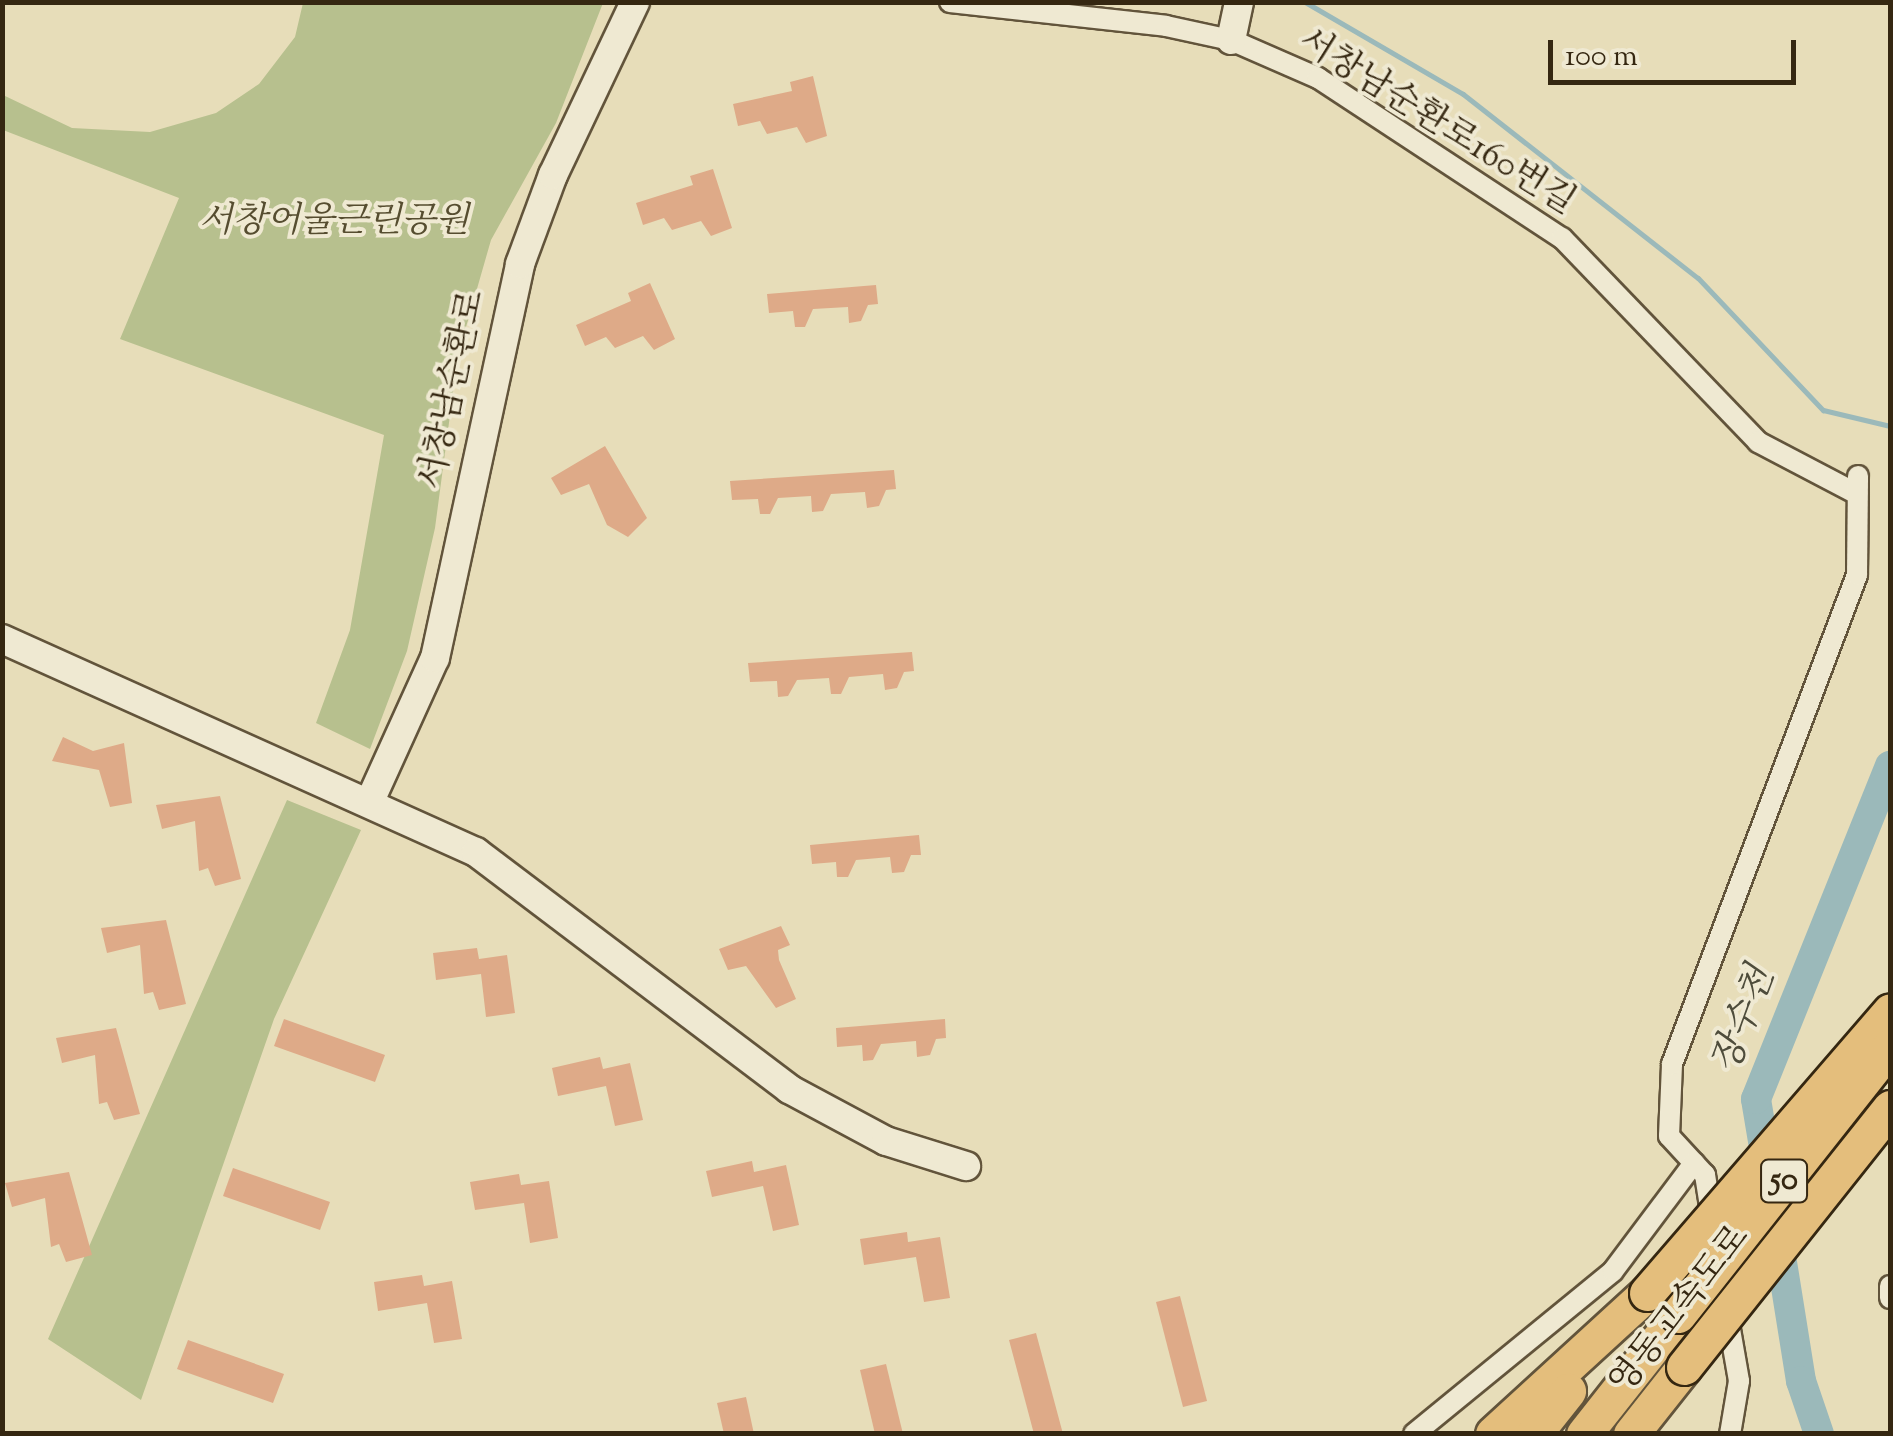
<!DOCTYPE html>
<html>
<head>
<meta charset="utf-8">
<style>
  body { margin:0 }
  #map { position:relative; width:1893px; height:1436px; overflow:hidden; background:#e7ddb9; font-family:"Sorts Mill Goudy","Noto Serif KR",serif }
  div>[style] { position:absolute }
  .green>* { inset:0; background:#b7c08e }
  .stream>* { height:5px; margin:-2.5px; padding:0 2.5px; transform-origin:2.5px; border-radius:2.5px; background:#9bb9ba }
  .river>* { height:30px; margin:-15px; padding:0 15px; transform-origin:15px; border-radius:15px; background:#9bb9ba }
  .building>* { inset:0; background:#deaa88 }
  .roads { filter:drop-shadow(2px 0 #62543b) drop-shadow(-2px 0 #62543b) drop-shadow(0 2px #62543b) drop-shadow(0 -2px #62543b) }
  .street>* { height:20px; margin:-10px; padding:0 10px; transform-origin:10px; border-radius:10px; background:#efe9d2 }
  .secondary>* { height:28px; margin:-14px; padding:0 14px; transform-origin:14px; border-radius:14px; background:#efe9d2 }
  .highway>* { height:35px; margin:-17.5px; padding:0 17.5px; transform-origin:17.5px; border-radius:17.5px; background:#e4be7c }
  .bridges { filter:drop-shadow(2px 0 #352711) drop-shadow(-2px 0 #352711) drop-shadow(0 2px #352711) drop-shadow(0 -2px #352711) }
  .highway-bridge>* { height:35px; margin:-17.5px; padding:0 17.5px; transform-origin:17.5px; border-radius:17.5px; background:#e4be7c }
  span { translate:-50% -50%; white-space:nowrap; text-align:center; line-height:1.15; -webkit-text-stroke:8px #efe9d2; paint-order:stroke }
  .shield-label span { padding:2px 8px; background:#efe9d2; border:2px solid; border-radius:8px; -webkit-text-stroke-width:0 }
  .shield-label { font-size:32px; color:#352711; font-weight:700 }
  .street-label { font-size:35px; color:#352711 }
  .park-label { font-size:35px; color:#564d30; font-style:italic }
  .water-label { font-size:38px; color:#4e4c3b; font-style:italic }
  .frame { position:absolute; inset:0; border:5px solid #352711; pointer-events:none }
  .scale { position:absolute; left:1548px; top:40px; width:248px; height:45px; box-sizing:border-box; border:5px solid #352711; border-top:0; padding-left:12px; font-size:30px; line-height:35px; white-space:nowrap; color:#352711; -webkit-text-stroke:8px #efe9d2; paint-order:stroke }
</style>
</head>
<body>
<div id="map">
  <div class="green">
    <div style="clip-path:polygon(303px 3px,603px 3px,556px 123px,491px 240px,458px 355px,435px 528px,407px 651px,370px 749px,316px 723px,350px 630px,384px 435px,120px 339px,179px 198px,3px 130px,3px 95px,72px 128px,150px 132px,216px 113px,259px 84px,295px 37px)"></div>
    <div style="clip-path:polygon(287px 800px,361px 830px,274px 1019px,141px 1400px,48px 1339px)"></div>
  </div>
  <div class="stream">
    <div style="left:1305px;top:2px;width:183px;rotate:30.2deg"></div>
    <div style="left:1463px;top:94px;width:298px;rotate:38.1deg"></div>
    <div style="left:1698px;top:278px;width:182px;rotate:46.6deg"></div>
    <div style="left:1823px;top:410px;width:69px;rotate:13.4deg"></div>
  </div>
  <div class="river">
    <div style="left:1768px;top:1171px;width:73px;rotate:-99.5deg"></div>
    <div style="left:1756px;top:1099px;width:359px;rotate:-68.1deg"></div>
    <div style="left:1777px;top:1231px;width:152px;rotate:80.9deg"></div>
    <div style="left:1801px;top:1381px;width:56px;rotate:71.2deg"></div>
  </div>
  <div class="building">
    <div style="clip-path:polygon(813px 76px,827px 136px,806px 143px,797px 127px,767px 134px,760px 121px,738px 126px,733px 104px,792px 91px,790px 82px)"></div>
    <div style="clip-path:polygon(713px 169px,732px 228px,711px 236px,701px 221px,672px 230px,664px 218px,643px 225px,636px 203px,693px 185px,690px 176px)"></div>
    <div style="clip-path:polygon(650px 283px,675px 339px,654px 350px,643px 336px,615px 348px,606px 337px,585px 346px,576px 325px,631px 301px,628px 293px)"></div>
    <div style="clip-path:polygon(876px 285px,878px 304px,868px 305px,861px 321px,849px 323px,848px 307px,813px 309px,805px 327px,795px 327px,793px 311px,769px 313px,767px 294px)"></div>
    <div style="clip-path:polygon(605px 446px,647px 518px,628px 537px,607px 525px,589px 484px,561px 495px,551px 478px)"></div>
    <div style="clip-path:polygon(894px 470px,896px 489px,886px 490px,879px 506px,867px 508px,865px 492px,831px 494px,823px 511px,812px 512px,811px 496px,778px 498px,770px 514px,760px 514px,758px 499px,732px 500px,730px 481px)"></div>
    <div style="clip-path:polygon(912px 652px,914px 671px,904px 672px,897px 688px,885px 690px,883px 674px,849px 677px,841px 694px,831px 694px,829px 678px,797px 680px,788px 696px,778px 697px,777px 681px,750px 682px,748px 663px)"></div>
    <div style="clip-path:polygon(63px 737px,93px 751px,124px 743px,132px 803px,110px 807px,99px 770px,52px 761px)"></div>
    <div style="clip-path:polygon(220px 796px,241px 879px,215px 886px,208px 868px,199px 871px,195px 821px,162px 829px,156px 805px)"></div>
    <div style="clip-path:polygon(919px 835px,921px 855px,911px 855px,904px 872px,892px 873px,890px 857px,856px 860px,848px 877px,837px 877px,836px 862px,812px 864px,810px 845px)"></div>
    <div style="clip-path:polygon(166px 920px,186px 1004px,159px 1010px,153px 992px,144px 994px,140px 945px,107px 953px,101px 928px)"></div>
    <div style="clip-path:polygon(781px 926px,790px 945px,778px 950px,779px 960px,796px 999px,776px 1008px,746px 966px,728px 970px,719px 949px)"></div>
    <div style="clip-path:polygon(477px 948px,479px 959px,507px 955px,515px 1013px,486px 1017px,481px 974px,436px 980px,433px 953px)"></div>
    <div style="clip-path:polygon(284px 1019px,385px 1055px,375px 1082px,274px 1046px)"></div>
    <div style="clip-path:polygon(945px 1019px,946px 1038px,936px 1039px,930px 1055px,917px 1057px,916px 1041px,881px 1044px,873px 1060px,863px 1061px,862px 1045px,837px 1047px,836px 1028px)"></div>
    <div style="clip-path:polygon(116px 1028px,140px 1114px,114px 1120px,107px 1102px,99px 1104px,95px 1055px,62px 1063px,56px 1038px)"></div>
    <div style="clip-path:polygon(600px 1057px,603px 1069px,630px 1063px,643px 1120px,615px 1126px,606px 1086px,558px 1096px,552px 1068px)"></div>
    <div style="clip-path:polygon(752px 1161px,754px 1172px,786px 1165px,799px 1225px,773px 1231px,763px 1186px,712px 1197px,706px 1171px)"></div>
    <div style="clip-path:polygon(233px 1168px,330px 1202px,320px 1230px,223px 1196px)"></div>
    <div style="clip-path:polygon(69px 1172px,92px 1255px,66px 1262px,59px 1244px,51px 1247px,45px 1198px,12px 1207px,5px 1183px)"></div>
    <div style="clip-path:polygon(519px 1174px,521px 1185px,549px 1181px,558px 1238px,530px 1243px,524px 1203px,475px 1210px,470px 1182px)"></div>
    <div style="clip-path:polygon(907px 1232px,908px 1242px,940px 1237px,950px 1298px,924px 1302px,916px 1257px,864px 1265px,860px 1239px)"></div>
    <div style="clip-path:polygon(422px 1275px,424px 1286px,452px 1281px,462px 1339px,434px 1343px,427px 1303px,378px 1311px,374px 1282px)"></div>
    <div style="clip-path:polygon(1180px 1296px,1207px 1401px,1183px 1407px,1156px 1302px)"></div>
    <div style="clip-path:polygon(1036px 1333px,1063px 1434px,1034px 1434px,1009px 1340px)"></div>
    <div style="clip-path:polygon(188px 1340px,284px 1374px,273px 1403px,177px 1369px)"></div>
    <div style="clip-path:polygon(886px 1364px,903px 1434px,875px 1434px,860px 1370px)"></div>
    <div style="clip-path:polygon(746px 1397px,754px 1434px,724px 1434px,717px 1403px)"></div>
  </div>
  <div class="roads">
    <div class="street">
      <div style="left:950px;top:2px;width:217px;rotate:6.3deg"></div>
      <div style="left:1166px;top:26px;width:66px;rotate:12.2deg"></div>
      <div style="left:1231px;top:40px;width:95px;rotate:23.6deg"></div>
      <div style="left:1318px;top:78px;width:292px;rotate:33.3deg"></div>
      <div style="left:1562px;top:238px;width:283px;rotate:46.1deg"></div>
      <div style="left:1758px;top:442px;width:112px;rotate:27.7deg"></div>
      <div style="left:1712px;top:1219px;width:45px;rotate:-99deg"></div>
      <div style="left:1705px;top:1175px;width:53px;rotate:-132.7deg"></div>
      <div style="left:1669px;top:1136px;width:72px;rotate:-87.6deg"></div>
      <div style="left:1672px;top:1064px;width:523px;rotate:-69.28deg"></div>
      <div style="left:1857px;top:575px;width:99px;rotate:-89.4deg"></div>
      <div style="left:1890px;top:1286px;width:12px;rotate:90deg"></div>
      <div style="left:1727px;top:1312px;width:70px;rotate:80.1deg"></div>
      <div style="left:1739px;top:1381px;width:54px;rotate:99.6deg"></div>
      <div style="left:1414px;top:1434px;width:257px;rotate:-39.3deg"></div>
      <div style="left:1613px;top:1271px;width:135px;rotate:-53.1deg"></div>
    </div>
    <div class="secondary">
      <div style="left:1231px;top:40px;width:39px;rotate:-78deg"></div>
      <div style="left:2px;top:639px;width:520px;rotate:24.2deg"></div>
      <div style="left:476px;top:852px;width:393px;rotate:37.1deg"></div>
      <div style="left:789px;top:1089px;width:110px;rotate:28.2deg"></div>
      <div style="left:886px;top:1141px;width:84px;rotate:17.4deg"></div>
      <div style="left:370px;top:801px;width:157px;rotate:-65.6deg"></div>
      <div style="left:435px;top:658px;width:403px;rotate:-77.8deg"></div>
      <div style="left:520px;top:264px;width:95px;rotate:-69.7deg"></div>
      <div style="left:553px;top:175px;width:191px;rotate:-64.6deg"></div>
    </div>
    <div class="highway">
      <div style="left:1493px;top:1434px;width:209px;rotate:-42.5deg"></div>
      <div style="left:1534px;top:1434px;width:55px;rotate:-51.7deg"></div>
      <div style="left:1584px;top:1434px;width:152px;rotate:-51.7deg"></div>
      <div style="left:1631px;top:1434px;width:85px;rotate:-51.7deg"></div>
    </div>
  </div>
  <div class="bridges">
    <div class="highway-bridge">
      <div style="left:1647px;top:1293px;width:372px;rotate:-49.2deg"></div>
      <div style="left:1678px;top:1315px;width:342px;rotate:-51.7deg"></div>
      <div style="left:1684px;top:1367px;width:331px;rotate:-51.5deg"></div>
    </div>
  </div>
  <div class="shield-label">
    <span style="left:1784px;top:1181px">50</span>
  </div>
  <div class="street-label">
    <span style="left:1436px;top:123px;rotate:32deg">서창남순환로160번길</span>
    <span style="left:454px;top:390px;rotate:-78deg">서창남순환로</span>
    <span style="left:1681px;top:1311px;rotate:-52deg">영동고속도로</span>
  </div>
  <div class="park-label">
    <span style="left:334px;top:223px">서창어울근린공원</span>
  </div>
  <div class="water-label">
    <span style="left:1746px;top:1021px;rotate:-69deg">장수천</span>
  </div>
  <div class="frame"></div>
  <div class="scale">100 m</div>
</div>
</body>
</html>
